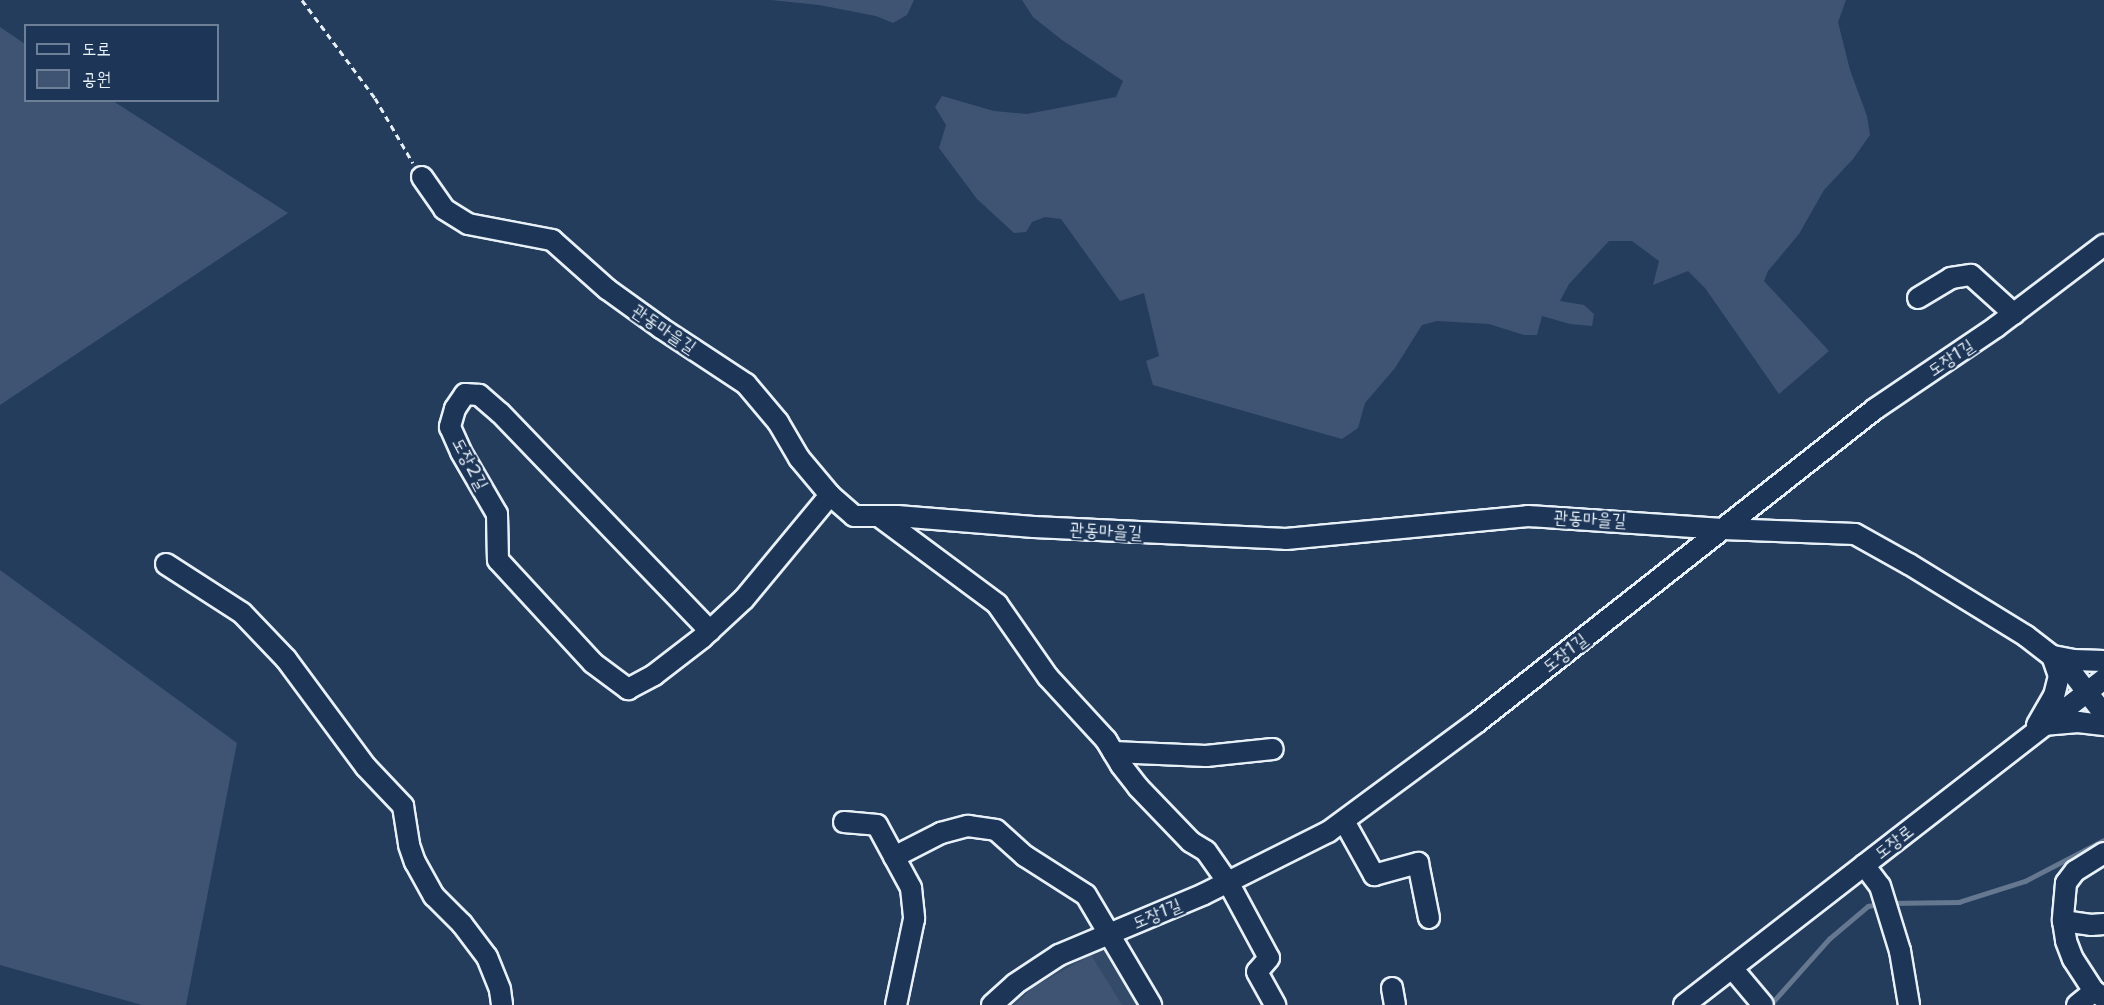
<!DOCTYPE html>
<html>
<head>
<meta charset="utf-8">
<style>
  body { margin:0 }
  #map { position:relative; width:2104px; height:1005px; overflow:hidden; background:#253d5d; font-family:"Shantell Sans","Poor Story",sans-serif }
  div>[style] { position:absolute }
  .built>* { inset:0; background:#334a68 }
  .green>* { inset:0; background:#3e5472 }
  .stream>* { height:4.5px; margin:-2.25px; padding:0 2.25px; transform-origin:2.25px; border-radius:2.25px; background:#657890 }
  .path>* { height:3px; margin-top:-1.5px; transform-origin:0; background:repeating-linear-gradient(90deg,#e8f1f8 0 6px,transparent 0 10.5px) }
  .roads { filter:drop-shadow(2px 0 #e8f1f8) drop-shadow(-2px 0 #e8f1f8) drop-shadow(0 2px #e8f1f8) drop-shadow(0 -2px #e8f1f8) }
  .minor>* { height:20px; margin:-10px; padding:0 10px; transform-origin:10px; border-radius:10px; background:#1d3557 }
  span { translate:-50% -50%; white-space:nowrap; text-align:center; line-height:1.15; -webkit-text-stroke:4.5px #1d3557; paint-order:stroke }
  .street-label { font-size:18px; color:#e8f1f8 }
  .legend { position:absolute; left:24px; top:24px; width:195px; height:78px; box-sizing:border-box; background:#1d3557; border:2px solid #6e8097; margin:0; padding:8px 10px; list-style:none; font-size:18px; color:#e8f1f8 }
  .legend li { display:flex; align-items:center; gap:12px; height:30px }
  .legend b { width:30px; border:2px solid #6e8097 }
</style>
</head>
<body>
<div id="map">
  <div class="built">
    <div style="clip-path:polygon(1105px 941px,1145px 1005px,1004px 1005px,1027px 984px)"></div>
  </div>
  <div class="green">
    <div style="clip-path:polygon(771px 0,914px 0,907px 15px,893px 23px,876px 16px,819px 5px)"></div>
    <div style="clip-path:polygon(1022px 0,1846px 0,1838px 22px,1850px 70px,1867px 116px,1870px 135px,1853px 159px,1824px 190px,1799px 234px,1768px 271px,1764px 281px,1829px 351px,1779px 394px,1705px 288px,1688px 271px,1653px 285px,1659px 261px,1632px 241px,1609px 241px,1569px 284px,1560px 301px,1584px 305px,1594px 314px,1592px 326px,1570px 324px,1542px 316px,1537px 335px,1524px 335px,1489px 324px,1437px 321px,1422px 325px,1395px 368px,1365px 403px,1358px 428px,1342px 439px,1153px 385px,1146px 361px,1159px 356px,1144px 293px,1120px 301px,1061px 219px,1045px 217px,1032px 222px,1026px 232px,1014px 233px,977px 199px,939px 148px,946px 125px,935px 107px,942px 96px,994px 111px,1027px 114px,1116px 97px,1123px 81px,1062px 40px,1033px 17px)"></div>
    <div style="clip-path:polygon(0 27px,25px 44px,26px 100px,113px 101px,288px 213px,0 405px)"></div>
    <div style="clip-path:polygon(0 570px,237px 743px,186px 1005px,142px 1005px,0 965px)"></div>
    <div style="clip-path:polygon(1091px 955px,1122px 1005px,1015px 1005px,1033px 987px)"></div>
  </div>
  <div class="stream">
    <div style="left:1889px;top:903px;width:70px;rotate:-0.8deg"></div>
    <div style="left:1959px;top:902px;width:69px;rotate:-17.7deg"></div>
    <div style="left:2025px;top:881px;width:89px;rotate:-27.4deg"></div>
    <div style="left:1770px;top:1005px;width:89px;rotate:-48.2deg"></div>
    <div style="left:1829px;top:939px;width:51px;rotate:-40.2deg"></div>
    <div style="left:1868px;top:906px;width:13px;rotate:-9deg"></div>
  </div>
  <div class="path">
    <div style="left:302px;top:0;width:122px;rotate:53.3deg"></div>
    <div style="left:375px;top:98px;width:75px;rotate:59.7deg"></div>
  </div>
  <div class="roads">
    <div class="minor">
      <div style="left:422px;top:177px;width:39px;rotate:55deg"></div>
      <div style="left:444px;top:209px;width:28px;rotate:32deg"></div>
      <div style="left:468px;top:224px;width:86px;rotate:10.8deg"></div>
      <div style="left:552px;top:240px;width:74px;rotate:41.7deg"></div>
      <div style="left:607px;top:289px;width:67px;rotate:35.8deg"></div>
      <div style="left:661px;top:328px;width:102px;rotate:33.4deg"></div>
      <div style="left:746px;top:384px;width:50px;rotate:49.9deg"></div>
      <div style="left:778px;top:422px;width:42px;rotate:59.7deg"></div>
      <div style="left:799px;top:458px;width:48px;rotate:50deg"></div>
      <div style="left:830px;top:495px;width:32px;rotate:41deg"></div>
      <div style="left:854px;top:516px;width:43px"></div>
      <div style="left:897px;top:516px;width:137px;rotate:4.6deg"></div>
      <div style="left:1034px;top:527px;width:252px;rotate:2.7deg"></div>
      <div style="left:1286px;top:539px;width:243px;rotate:-5.4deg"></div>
      <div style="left:1528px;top:516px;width:195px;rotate:3.8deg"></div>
      <div style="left:1723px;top:529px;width:132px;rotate:2.2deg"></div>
      <div style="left:1855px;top:534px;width:62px;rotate:29.1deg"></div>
      <div style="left:1909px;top:564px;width:137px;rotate:31.6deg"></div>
      <div style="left:2026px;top:636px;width:56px;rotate:37.7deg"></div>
      <div style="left:2070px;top:670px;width:56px;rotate:52.3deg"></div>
      <div style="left:1918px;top:298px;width:39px;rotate:-31deg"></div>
      <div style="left:1951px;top:278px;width:20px;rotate:-9deg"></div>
      <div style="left:1971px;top:275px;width:58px;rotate:42.2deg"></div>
      <div style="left:880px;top:517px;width:146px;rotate:36.6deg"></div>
      <div style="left:997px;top:604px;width:89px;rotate:55.1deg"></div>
      <div style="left:1048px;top:677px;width:86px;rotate:47.4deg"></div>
      <div style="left:1106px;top:740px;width:29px;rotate:59deg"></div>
      <div style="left:1121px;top:765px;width:28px;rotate:52deg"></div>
      <div style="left:1138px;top:787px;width:76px;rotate:46.1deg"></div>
      <div style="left:1191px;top:842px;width:17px;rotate:31deg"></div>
      <div style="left:1206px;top:851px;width:38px;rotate:55deg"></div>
      <div style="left:1228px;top:882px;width:86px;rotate:61.7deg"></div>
      <div style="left:1269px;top:958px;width:18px;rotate:131deg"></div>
      <div style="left:1257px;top:972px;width:38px;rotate:61deg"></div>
      <div style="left:166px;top:564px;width:90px;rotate:32.8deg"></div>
      <div style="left:242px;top:613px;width:64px;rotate:46.3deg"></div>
      <div style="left:286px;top:659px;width:134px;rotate:53.5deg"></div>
      <div style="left:366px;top:767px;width:54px;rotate:46.5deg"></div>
      <div style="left:403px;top:806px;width:39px;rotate:81deg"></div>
      <div style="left:409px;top:845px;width:18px;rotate:71deg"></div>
      <div style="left:415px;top:862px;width:39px;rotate:61deg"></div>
      <div style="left:434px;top:896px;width:40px;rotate:45deg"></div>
      <div style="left:462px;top:924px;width:41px;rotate:52.9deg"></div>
      <div style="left:487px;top:957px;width:35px;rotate:68deg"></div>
      <div style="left:500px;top:990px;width:15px;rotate:82deg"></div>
      <div style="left:710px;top:631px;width:303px;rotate:-133.9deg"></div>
      <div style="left:500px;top:413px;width:28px;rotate:-139deg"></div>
      <div style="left:479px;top:395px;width:14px;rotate:-176deg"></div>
      <div style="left:465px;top:394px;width:18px;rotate:124deg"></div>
      <div style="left:455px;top:409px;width:19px;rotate:106deg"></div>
      <div style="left:450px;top:427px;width:27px;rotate:66deg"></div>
      <div style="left:461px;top:452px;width:72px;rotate:59.9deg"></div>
      <div style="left:497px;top:514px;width:46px;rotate:88.8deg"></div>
      <div style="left:498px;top:560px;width:140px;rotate:47.3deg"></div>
      <div style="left:593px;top:663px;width:44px;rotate:36.6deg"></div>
      <div style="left:628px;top:689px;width:30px;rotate:-28deg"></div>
      <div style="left:654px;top:675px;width:61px;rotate:-37.6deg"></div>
      <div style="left:702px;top:638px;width:57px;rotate:-42.9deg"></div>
      <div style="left:744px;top:599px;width:135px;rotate:-50.4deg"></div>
      <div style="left:2053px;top:656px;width:20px;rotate:11deg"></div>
      <div style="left:2073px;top:660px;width:31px;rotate:2deg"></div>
      <div style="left:2037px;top:725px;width:34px;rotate:-60deg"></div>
      <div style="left:2054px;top:696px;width:21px;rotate:-76deg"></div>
      <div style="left:2059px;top:676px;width:21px;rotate:-109deg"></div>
      <div style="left:2043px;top:725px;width:35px;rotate:-5deg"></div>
      <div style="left:2078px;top:722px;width:26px;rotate:7deg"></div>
      <div style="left:1113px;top:752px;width:93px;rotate:2.5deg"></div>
      <div style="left:1206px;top:756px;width:67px;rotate:-6deg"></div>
      <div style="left:1344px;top:821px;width:62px;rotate:60.9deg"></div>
      <div style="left:1374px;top:875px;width:46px;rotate:-15.3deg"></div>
      <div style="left:1418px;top:863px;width:56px;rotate:78.7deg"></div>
      <div style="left:844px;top:822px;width:33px;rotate:5deg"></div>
      <div style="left:877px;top:825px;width:72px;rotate:61.6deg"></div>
      <div style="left:911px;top:888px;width:31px;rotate:84deg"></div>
      <div style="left:914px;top:919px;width:88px;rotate:101.8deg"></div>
      <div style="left:2104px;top:853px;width:34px;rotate:148deg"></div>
      <div style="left:2075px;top:871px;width:15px;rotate:127deg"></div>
      <div style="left:2066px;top:883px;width:38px;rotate:95deg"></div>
      <div style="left:2063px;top:921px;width:20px;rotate:81deg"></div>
      <div style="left:2066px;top:941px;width:19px;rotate:69deg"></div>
      <div style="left:2073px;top:959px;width:38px;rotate:57deg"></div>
      <div style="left:2094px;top:991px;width:12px;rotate:35deg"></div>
      <div style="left:894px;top:857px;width:53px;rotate:-27.1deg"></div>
      <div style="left:941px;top:833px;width:28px;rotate:-15deg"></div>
      <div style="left:968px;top:826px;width:28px;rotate:8deg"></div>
      <div style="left:996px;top:830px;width:39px;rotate:42deg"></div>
      <div style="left:1025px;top:856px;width:72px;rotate:32.6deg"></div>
      <div style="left:1086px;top:895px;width:128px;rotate:59.4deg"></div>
      <div style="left:1864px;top:865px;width:26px;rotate:53deg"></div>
      <div style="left:1880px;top:886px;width:68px;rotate:72.9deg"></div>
      <div style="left:1900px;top:951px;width:55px;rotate:80.5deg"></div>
      <div style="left:2063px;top:921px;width:28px;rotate:8deg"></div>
      <div style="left:2091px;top:925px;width:13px;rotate:-4deg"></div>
      <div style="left:1732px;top:968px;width:48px;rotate:50deg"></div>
      <div style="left:1392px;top:988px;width:17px;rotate:80deg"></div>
      <div style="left:992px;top:1005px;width:31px;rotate:-42deg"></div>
      <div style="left:1015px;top:984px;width:53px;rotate:-33.4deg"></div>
      <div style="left:1059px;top:955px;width:157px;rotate:-22.8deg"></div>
      <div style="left:1204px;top:894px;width:139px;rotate:-26.6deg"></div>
      <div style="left:1328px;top:832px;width:184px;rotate:-36.4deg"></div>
      <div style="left:1476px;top:723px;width:508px;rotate:-38.2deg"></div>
      <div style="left:1875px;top:409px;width:146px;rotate:-34.1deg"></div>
      <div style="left:1996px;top:327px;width:136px;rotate:-37.2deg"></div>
      <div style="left:1684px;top:1005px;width:532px;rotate:-37.82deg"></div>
      <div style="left:2077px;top:1005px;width:22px;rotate:-39deg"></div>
    </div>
  </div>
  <div class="street-label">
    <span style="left:664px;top:329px;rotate:34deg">관동마을길</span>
    <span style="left:1951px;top:358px;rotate:-34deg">도장1길</span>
    <span style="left:470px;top:464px;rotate:62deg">도장2길</span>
    <span style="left:1590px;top:519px;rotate:3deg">관동마을길</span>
    <span style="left:1106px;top:531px;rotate:3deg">관동마을길</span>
    <span style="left:1565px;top:653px;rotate:-38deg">도장1길</span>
    <span style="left:1894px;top:842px;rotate:-38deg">도장로</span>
    <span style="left:1157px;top:914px;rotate:-23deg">도장1길</span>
  </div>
  <ul class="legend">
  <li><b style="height:8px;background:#1d3557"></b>도로</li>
  <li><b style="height:16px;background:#3e5472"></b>공원</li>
  </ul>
</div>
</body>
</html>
